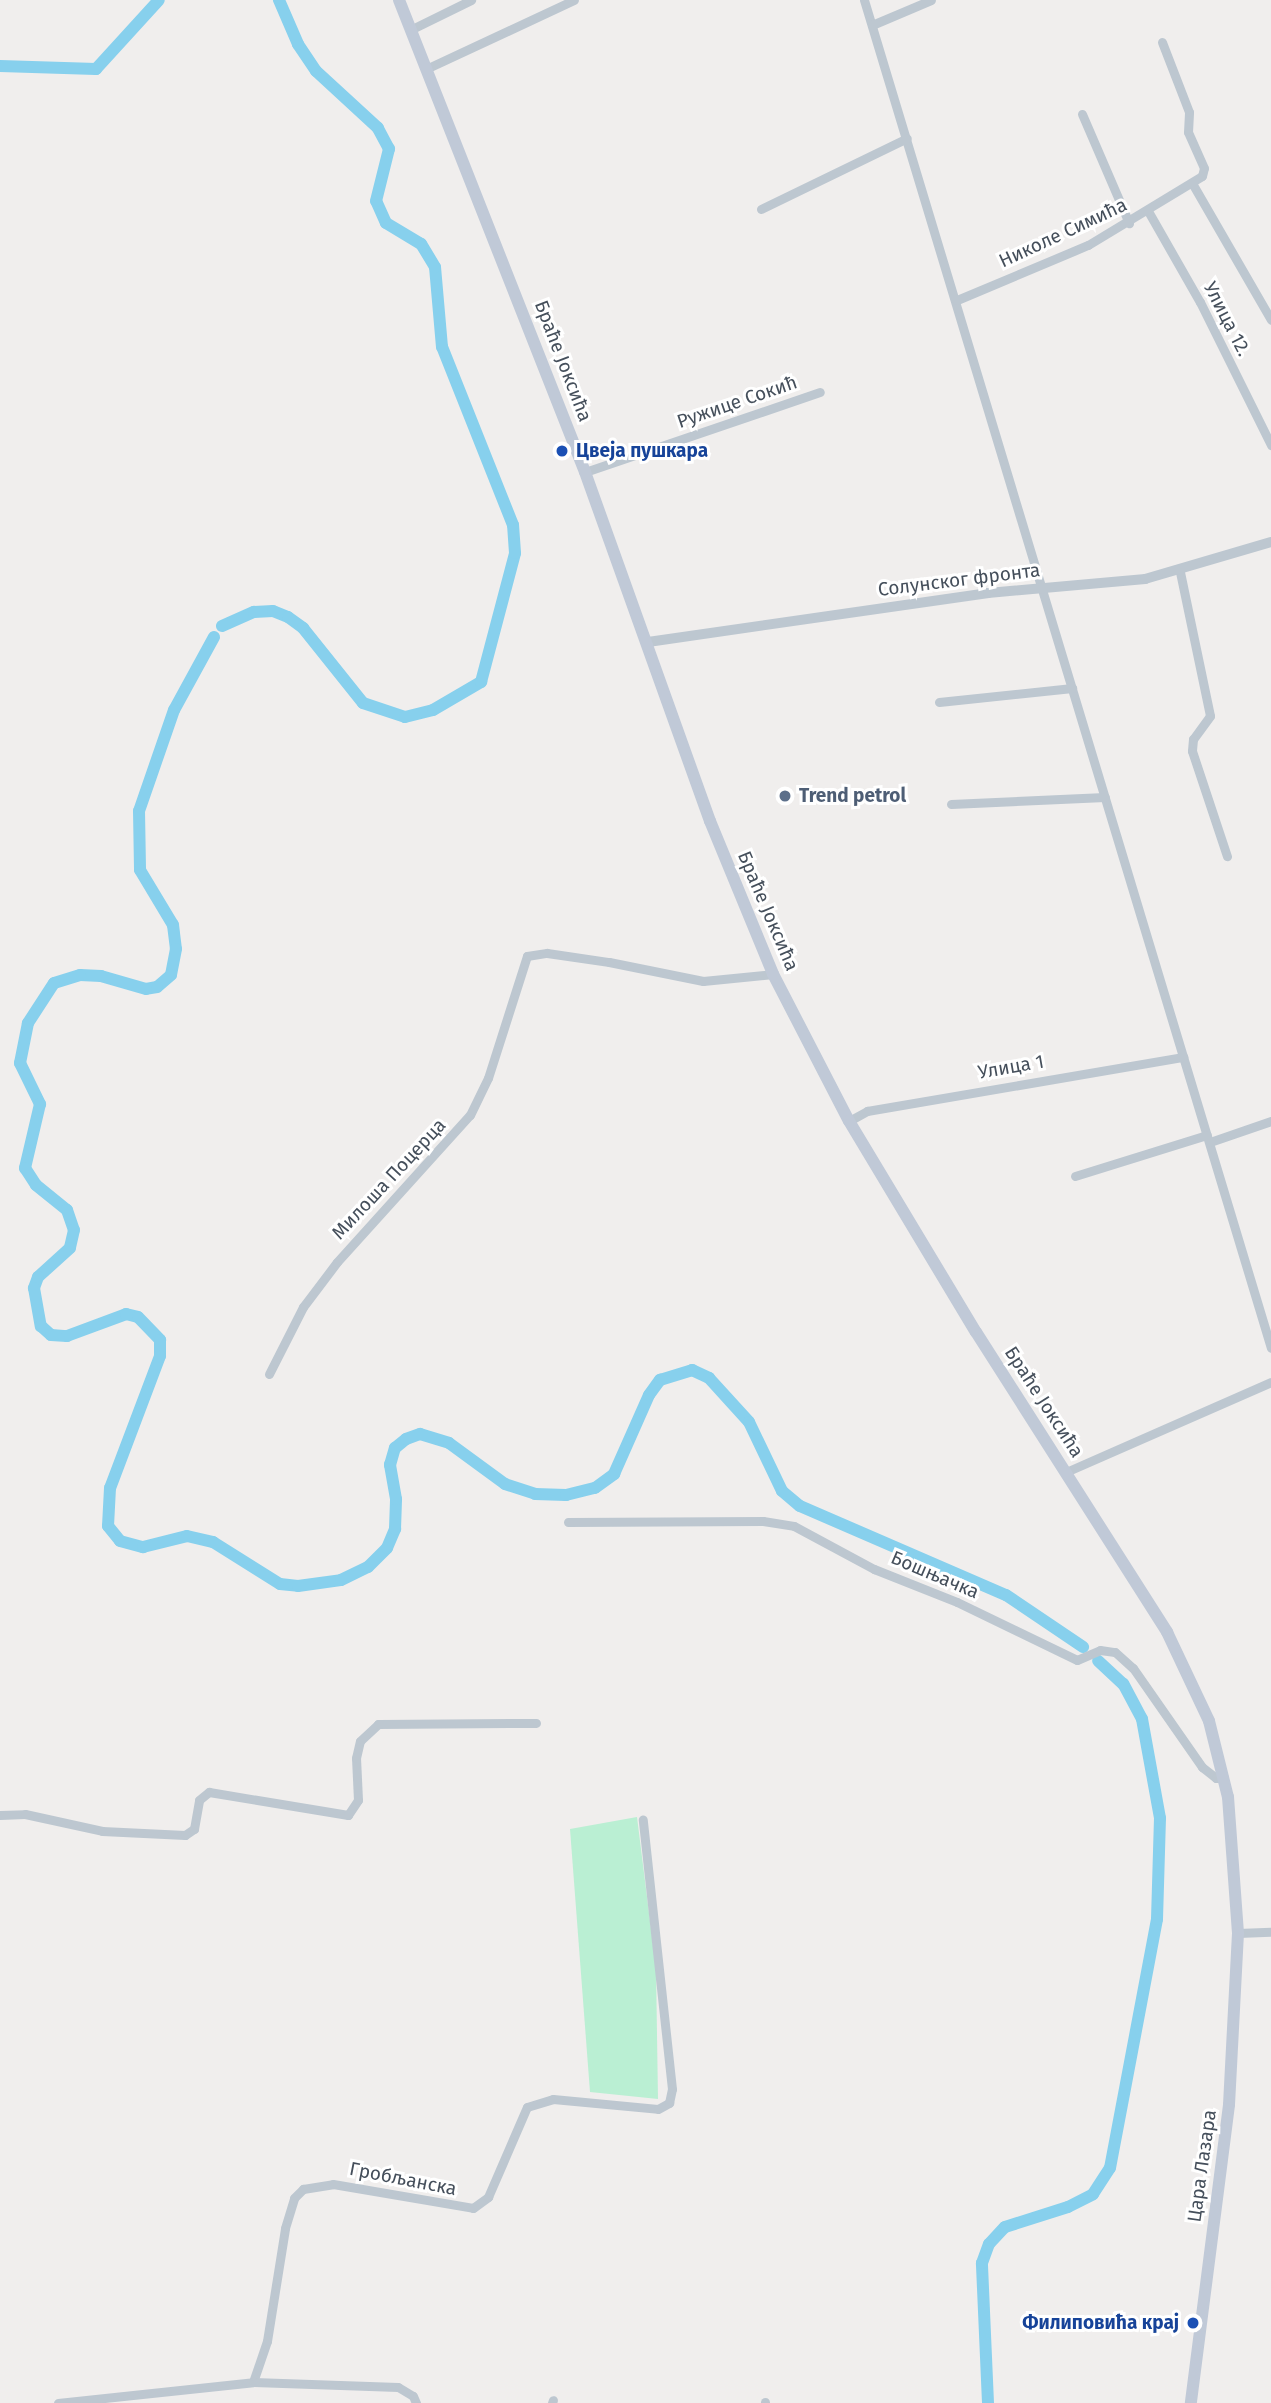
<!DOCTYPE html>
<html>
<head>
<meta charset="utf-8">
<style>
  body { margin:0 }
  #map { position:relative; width:1271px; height:2403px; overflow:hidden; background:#f0eeed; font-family:"Fira Sans",sans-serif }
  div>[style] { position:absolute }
  .green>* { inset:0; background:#baefd3 }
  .canal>* { height:12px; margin:-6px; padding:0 6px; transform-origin:6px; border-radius:6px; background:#87d0ed }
  .minor>* { height:9px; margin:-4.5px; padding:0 4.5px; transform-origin:4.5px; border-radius:4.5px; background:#bdc7d0 }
  .tertiary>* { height:10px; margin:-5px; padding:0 5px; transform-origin:5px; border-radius:5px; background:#bdc7d0 }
  .secondary>* { height:12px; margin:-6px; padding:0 6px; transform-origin:6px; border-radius:6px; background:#c0c9d7 }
  .dots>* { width:19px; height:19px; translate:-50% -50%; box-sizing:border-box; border:4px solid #fff; border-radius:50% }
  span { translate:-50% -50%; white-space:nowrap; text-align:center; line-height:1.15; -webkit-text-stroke:6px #fff; paint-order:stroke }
  .street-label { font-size:19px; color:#454f5b }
  .transit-label { font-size:19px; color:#164399; font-weight:700 }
  .left { translate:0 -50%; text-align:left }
  .right { translate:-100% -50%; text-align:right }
  .service-label { font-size:19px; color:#4e5e75; font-weight:700 }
</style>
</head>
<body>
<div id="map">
  <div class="green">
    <div style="clip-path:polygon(637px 1817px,656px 1969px,658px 2099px,590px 2092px,570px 1829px)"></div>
  </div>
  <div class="canal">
    <div style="left:0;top:66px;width:96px;rotate:1.8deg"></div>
    <div style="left:96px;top:69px;width:93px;rotate:-47.6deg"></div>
    <div style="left:222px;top:626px;width:35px;rotate:-24deg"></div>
    <div style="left:254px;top:612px;width:19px;rotate:-3deg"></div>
    <div style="left:273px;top:611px;width:16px;rotate:22deg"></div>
    <div style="left:288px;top:617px;width:19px;rotate:36deg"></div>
    <div style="left:303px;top:628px;width:96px;rotate:51.3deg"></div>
    <div style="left:363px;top:703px;width:44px;rotate:18.4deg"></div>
    <div style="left:405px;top:717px;width:29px;rotate:-14deg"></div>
    <div style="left:433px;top:710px;width:56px;rotate:-30.3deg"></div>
    <div style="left:481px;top:682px;width:133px;rotate:-75.2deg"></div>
    <div style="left:515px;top:553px;width:28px;rotate:-94deg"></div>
    <div style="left:513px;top:525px;width:192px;rotate:-111.7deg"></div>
    <div style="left:442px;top:347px;width:80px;rotate:-95deg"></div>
    <div style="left:435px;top:267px;width:27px;rotate:-121deg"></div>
    <div style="left:421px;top:244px;width:41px;rotate:-149deg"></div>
    <div style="left:386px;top:223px;width:24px;rotate:-114deg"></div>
    <div style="left:376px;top:201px;width:54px;rotate:-76deg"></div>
    <div style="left:389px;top:149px;width:24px;rotate:-118deg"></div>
    <div style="left:378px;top:128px;width:84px;rotate:-137.4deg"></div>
    <div style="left:316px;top:71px;width:32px;rotate:-124deg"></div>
    <div style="left:298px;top:44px;width:48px;rotate:-113.4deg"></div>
    <div style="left:214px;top:637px;width:83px;rotate:118.7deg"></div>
    <div style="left:174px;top:710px;width:107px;rotate:109.1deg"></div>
    <div style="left:139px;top:811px;width:59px;rotate:89deg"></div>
    <div style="left:140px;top:870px;width:64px;rotate:59deg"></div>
    <div style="left:173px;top:925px;width:24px;rotate:83deg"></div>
    <div style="left:176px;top:949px;width:26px;rotate:101deg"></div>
    <div style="left:171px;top:975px;width:18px;rotate:139deg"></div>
    <div style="left:157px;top:987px;width:11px;rotate:170deg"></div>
    <div style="left:146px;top:989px;width:47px;rotate:-163.9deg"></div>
    <div style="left:101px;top:976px;width:21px;rotate:-177deg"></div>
    <div style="left:80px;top:975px;width:27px;rotate:163deg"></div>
    <div style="left:54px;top:983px;width:48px;rotate:123deg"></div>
    <div style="left:28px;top:1023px;width:41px;rotate:101.3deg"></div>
    <div style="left:20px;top:1063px;width:46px;rotate:64deg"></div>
    <div style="left:40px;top:1104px;width:66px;rotate:103.2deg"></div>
    <div style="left:25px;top:1168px;width:20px;rotate:57deg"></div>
    <div style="left:36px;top:1185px;width:40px;rotate:39deg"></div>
    <div style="left:67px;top:1210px;width:21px;rotate:71deg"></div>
    <div style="left:74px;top:1230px;width:18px;rotate:103deg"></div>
    <div style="left:70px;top:1248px;width:43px;rotate:137.8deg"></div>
    <div style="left:38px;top:1277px;width:12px;rotate:110deg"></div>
    <div style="left:34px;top:1288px;width:39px;rotate:80deg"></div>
    <div style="left:41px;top:1326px;width:13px;rotate:42deg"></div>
    <div style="left:51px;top:1335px;width:16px;rotate:4deg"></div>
    <div style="left:67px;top:1336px;width:63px;rotate:-20.4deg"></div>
    <div style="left:126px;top:1314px;width:12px;rotate:14deg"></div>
    <div style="left:138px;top:1317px;width:32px;rotate:46deg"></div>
    <div style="left:160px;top:1340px;width:16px;rotate:90deg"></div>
    <div style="left:160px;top:1356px;width:141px;rotate:110.7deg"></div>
    <div style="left:110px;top:1488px;width:38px;rotate:93deg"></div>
    <div style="left:108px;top:1526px;width:19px;rotate:51deg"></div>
    <div style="left:120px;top:1541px;width:24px;rotate:15deg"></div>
    <div style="left:143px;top:1547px;width:45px;rotate:-14deg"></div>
    <div style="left:187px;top:1536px;width:27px;rotate:13deg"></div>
    <div style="left:213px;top:1542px;width:79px;rotate:32.1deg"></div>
    <div style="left:280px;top:1584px;width:18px;rotate:6deg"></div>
    <div style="left:298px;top:1586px;width:43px;rotate:-7.9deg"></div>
    <div style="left:341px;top:1580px;width:30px;rotate:-26deg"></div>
    <div style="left:368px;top:1567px;width:27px;rotate:-45deg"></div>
    <div style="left:387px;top:1548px;width:21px;rotate:-67deg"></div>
    <div style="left:395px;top:1529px;width:30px;rotate:-88deg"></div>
    <div style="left:396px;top:1499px;width:35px;rotate:-100deg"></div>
    <div style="left:390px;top:1465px;width:18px;rotate:-74deg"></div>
    <div style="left:395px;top:1448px;width:14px;rotate:-39deg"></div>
    <div style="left:406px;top:1439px;width:15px;rotate:-20deg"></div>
    <div style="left:420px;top:1434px;width:30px;rotate:17deg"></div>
    <div style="left:449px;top:1443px;width:69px;rotate:36.2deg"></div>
    <div style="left:505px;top:1484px;width:32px;rotate:18deg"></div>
    <div style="left:535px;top:1494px;width:31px;rotate:2deg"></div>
    <div style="left:566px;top:1495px;width:30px;rotate:-14deg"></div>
    <div style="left:595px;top:1488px;width:24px;rotate:-36deg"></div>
    <div style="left:614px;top:1474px;width:86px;rotate:-66.1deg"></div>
    <div style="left:649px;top:1395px;width:19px;rotate:-54deg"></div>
    <div style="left:660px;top:1380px;width:34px;rotate:-17deg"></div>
    <div style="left:692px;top:1370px;width:19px;rotate:25deg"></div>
    <div style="left:709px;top:1378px;width:59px;rotate:47.7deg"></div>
    <div style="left:749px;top:1422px;width:76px;rotate:64.4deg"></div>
    <div style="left:782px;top:1491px;width:23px;rotate:40deg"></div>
    <div style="left:800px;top:1506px;width:224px;rotate:23.4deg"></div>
    <div style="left:1006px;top:1595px;width:93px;rotate:34deg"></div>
    <div style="left:988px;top:2403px;width:140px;rotate:-92.5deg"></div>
    <div style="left:982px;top:2263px;width:20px;rotate:-70deg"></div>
    <div style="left:989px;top:2244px;width:23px;rotate:-47deg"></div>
    <div style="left:1005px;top:2227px;width:66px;rotate:-17.6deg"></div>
    <div style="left:1068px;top:2207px;width:28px;rotate:-27deg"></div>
    <div style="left:1093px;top:2194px;width:31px;rotate:-57deg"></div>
    <div style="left:1110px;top:2168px;width:253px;rotate:-79.3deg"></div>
    <div style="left:1157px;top:1919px;width:101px;rotate:-88.3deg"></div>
    <div style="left:1160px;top:1818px;width:101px;rotate:-100.3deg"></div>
    <div style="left:1142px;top:1719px;width:40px;rotate:-118deg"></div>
    <div style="left:1123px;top:1684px;width:34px;rotate:-137deg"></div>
  </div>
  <div class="minor">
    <div style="left:864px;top:0;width:1408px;rotate:73.2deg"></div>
    <div style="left:872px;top:25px;width:64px;rotate:-23deg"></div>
    <div style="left:412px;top:29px;width:66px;rotate:-26.2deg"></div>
    <div style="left:428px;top:68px;width:161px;rotate:-25deg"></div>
    <div style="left:1082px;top:114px;width:119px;rotate:66.7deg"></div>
    <div style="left:1192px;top:183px;width:158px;rotate:60deg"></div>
    <div style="left:761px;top:209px;width:162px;rotate:-25.9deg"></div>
    <div style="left:1148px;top:211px;width:105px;rotate:60.3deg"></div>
    <div style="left:1200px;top:302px;width:160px;rotate:63.6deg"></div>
    <div style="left:957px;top:300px;width:142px;rotate:-22.8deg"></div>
    <div style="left:1088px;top:245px;width:133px;rotate:-31.2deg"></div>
    <div style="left:1202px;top:176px;width:8px;rotate:-76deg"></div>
    <div style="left:1204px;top:168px;width:39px;rotate:-114deg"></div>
    <div style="left:1188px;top:132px;width:20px;rotate:-87deg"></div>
    <div style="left:1189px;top:112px;width:75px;rotate:-111.1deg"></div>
    <div style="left:585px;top:472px;width:248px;rotate:-18.8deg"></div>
    <div style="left:1180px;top:572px;width:147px;rotate:78.2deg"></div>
    <div style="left:1210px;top:716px;width:29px;rotate:126deg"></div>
    <div style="left:1193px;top:739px;width:12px;rotate:95deg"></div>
    <div style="left:1192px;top:751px;width:111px;rotate:71.6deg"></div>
    <div style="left:939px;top:702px;width:134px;rotate:-6deg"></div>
    <div style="left:951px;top:804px;width:154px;rotate:-2.6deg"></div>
    <div style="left:849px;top:1121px;width:21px;rotate:-29deg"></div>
    <div style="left:867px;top:1111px;width:321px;rotate:-9.7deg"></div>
    <div style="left:1210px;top:1142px;width:65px;rotate:-19deg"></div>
    <div style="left:1075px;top:1176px;width:138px;rotate:-17.3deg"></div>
    <div style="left:269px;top:1374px;width:75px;rotate:-63.1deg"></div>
    <div style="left:303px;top:1307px;width:56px;rotate:-52.9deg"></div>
    <div style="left:337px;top:1262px;width:198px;rotate:-47.9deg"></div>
    <div style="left:470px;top:1115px;width:41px;rotate:-64.1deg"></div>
    <div style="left:488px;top:1078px;width:128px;rotate:-72.3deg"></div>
    <div style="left:527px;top:956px;width:20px;rotate:-9deg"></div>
    <div style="left:547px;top:953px;width:63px;rotate:8.3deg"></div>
    <div style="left:609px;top:962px;width:96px;rotate:11.4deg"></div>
    <div style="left:703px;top:981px;width:70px;rotate:-5.7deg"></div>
    <div style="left:1066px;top:1472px;width:224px;rotate:-23.7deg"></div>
    <div style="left:568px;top:1522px;width:195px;rotate:-0.3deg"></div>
    <div style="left:763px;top:1521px;width:31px;rotate:9deg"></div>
    <div style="left:794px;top:1526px;width:91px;rotate:28.3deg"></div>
    <div style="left:874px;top:1569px;width:89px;rotate:21.7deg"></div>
    <div style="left:957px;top:1602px;width:133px;rotate:25.8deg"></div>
    <div style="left:1077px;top:1660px;width:25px;rotate:-23deg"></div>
    <div style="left:1100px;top:1650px;width:15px;rotate:8deg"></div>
    <div style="left:1115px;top:1652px;width:24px;rotate:42deg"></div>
    <div style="left:1133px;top:1668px;width:121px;rotate:55.1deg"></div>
    <div style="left:1202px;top:1767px;width:18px;rotate:38deg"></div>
    <div style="left:1216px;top:1778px;width:8px"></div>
    <div style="left:0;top:1815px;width:25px;rotate:-2deg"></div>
    <div style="left:25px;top:1814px;width:79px;rotate:12.4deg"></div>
    <div style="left:102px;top:1831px;width:83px;rotate:2.8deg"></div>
    <div style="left:185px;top:1835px;width:11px;rotate:-34deg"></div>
    <div style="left:194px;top:1829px;width:29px;rotate:-80deg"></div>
    <div style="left:199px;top:1800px;width:13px;rotate:-39deg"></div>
    <div style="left:209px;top:1792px;width:141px;rotate:9.4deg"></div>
    <div style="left:348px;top:1815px;width:18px;rotate:-56deg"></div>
    <div style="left:358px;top:1800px;width:42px;rotate:-92.7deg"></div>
    <div style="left:356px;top:1758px;width:17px;rotate:-77deg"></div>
    <div style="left:360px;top:1741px;width:25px;rotate:-43deg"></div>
    <div style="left:378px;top:1724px;width:158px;rotate:-0.4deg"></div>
    <div style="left:1238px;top:1933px;width:33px;rotate:-2deg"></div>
    <div style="left:253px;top:2382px;width:43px;rotate:-71.1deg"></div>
    <div style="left:267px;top:2341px;width:114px;rotate:-80.9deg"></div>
    <div style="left:285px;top:2228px;width:31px;rotate:-73deg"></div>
    <div style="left:294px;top:2198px;width:13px;rotate:-45deg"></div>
    <div style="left:303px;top:2189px;width:30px;rotate:-9deg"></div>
    <div style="left:333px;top:2184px;width:142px;rotate:9.7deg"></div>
    <div style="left:473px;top:2208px;width:19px;rotate:-36deg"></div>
    <div style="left:488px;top:2197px;width:98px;rotate:-66.6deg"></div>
    <div style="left:527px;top:2107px;width:27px;rotate:-17deg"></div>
    <div style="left:553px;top:2099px;width:105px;rotate:5.4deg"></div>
    <div style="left:658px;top:2109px;width:13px;rotate:-29deg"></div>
    <div style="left:669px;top:2103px;width:14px;rotate:-78deg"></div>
    <div style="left:672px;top:2089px;width:271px;rotate:-96.2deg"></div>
    <div style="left:58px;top:2403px;width:196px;rotate:-6.1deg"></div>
    <div style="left:253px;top:2382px;width:145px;rotate:2deg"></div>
    <div style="left:398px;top:2387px;width:17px;rotate:31deg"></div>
    <div style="left:413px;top:2396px;width:8px;rotate:67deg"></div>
    <div style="left:552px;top:2403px;width:3px;rotate:-72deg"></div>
    <div style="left:765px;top:2403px;width:1px;rotate:-90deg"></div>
  </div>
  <div class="tertiary">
    <div style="left:648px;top:642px;width:344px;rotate:-8.2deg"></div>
    <div style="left:988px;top:593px;width:158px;rotate:-5.1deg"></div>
    <div style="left:1145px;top:579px;width:131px;rotate:-16.4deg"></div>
  </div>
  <div class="secondary">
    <div style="left:399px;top:0;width:507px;rotate:68.49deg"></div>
    <div style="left:585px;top:472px;width:371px;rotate:70.3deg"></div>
    <div style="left:710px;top:821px;width:165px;rotate:67.6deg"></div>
    <div style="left:773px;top:974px;width:165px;rotate:62.7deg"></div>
    <div style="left:849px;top:1121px;width:246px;rotate:59deg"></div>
    <div style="left:976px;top:1332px;width:356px;rotate:57.5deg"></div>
    <div style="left:1167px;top:1632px;width:98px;rotate:64.7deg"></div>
    <div style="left:1209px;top:1721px;width:78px;rotate:76deg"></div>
    <div style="left:1228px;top:1797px;width:136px;rotate:85.8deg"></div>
    <div style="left:1238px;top:1933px;width:172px;rotate:93deg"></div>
    <div style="left:1229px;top:2105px;width:300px;rotate:97.3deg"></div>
  </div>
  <div class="dots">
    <div style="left:562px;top:451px;background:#1a4fb4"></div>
    <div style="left:785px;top:796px;background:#5c6f8a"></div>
    <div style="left:1193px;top:2323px;background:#1a4fb4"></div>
  </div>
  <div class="street-label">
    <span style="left:1063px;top:233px;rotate:-25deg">Николе Симића</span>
    <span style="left:1227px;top:319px;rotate:63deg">Улица 12.</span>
    <span style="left:563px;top:361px;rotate:69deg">Браће Јоксића</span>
    <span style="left:737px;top:402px;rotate:-19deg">Ружице Сокић</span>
    <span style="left:959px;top:580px;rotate:-7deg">Солунског фронта</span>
    <span style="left:768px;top:911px;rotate:67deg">Браће Јоксића</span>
    <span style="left:1011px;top:1067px;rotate:-10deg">Улица 1</span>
    <span style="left:389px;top:1179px;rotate:-47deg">Милоша Поцерца</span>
    <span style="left:1044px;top:1402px;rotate:57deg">Браће Јоксића</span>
    <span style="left:935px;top:1575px;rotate:23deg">Бошњачка</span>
    <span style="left:1202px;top:2166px;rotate:-82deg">Цара Лазара</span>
    <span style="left:403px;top:2179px;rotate:11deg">Гробљанска</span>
  </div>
  <div class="transit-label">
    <span class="left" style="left:576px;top:451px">Цвеја пушкара</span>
    <span class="right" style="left:1179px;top:2323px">Филиповића крај</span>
  </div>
  <div class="service-label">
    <span class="left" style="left:799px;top:796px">Trend petrol</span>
  </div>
</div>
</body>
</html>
